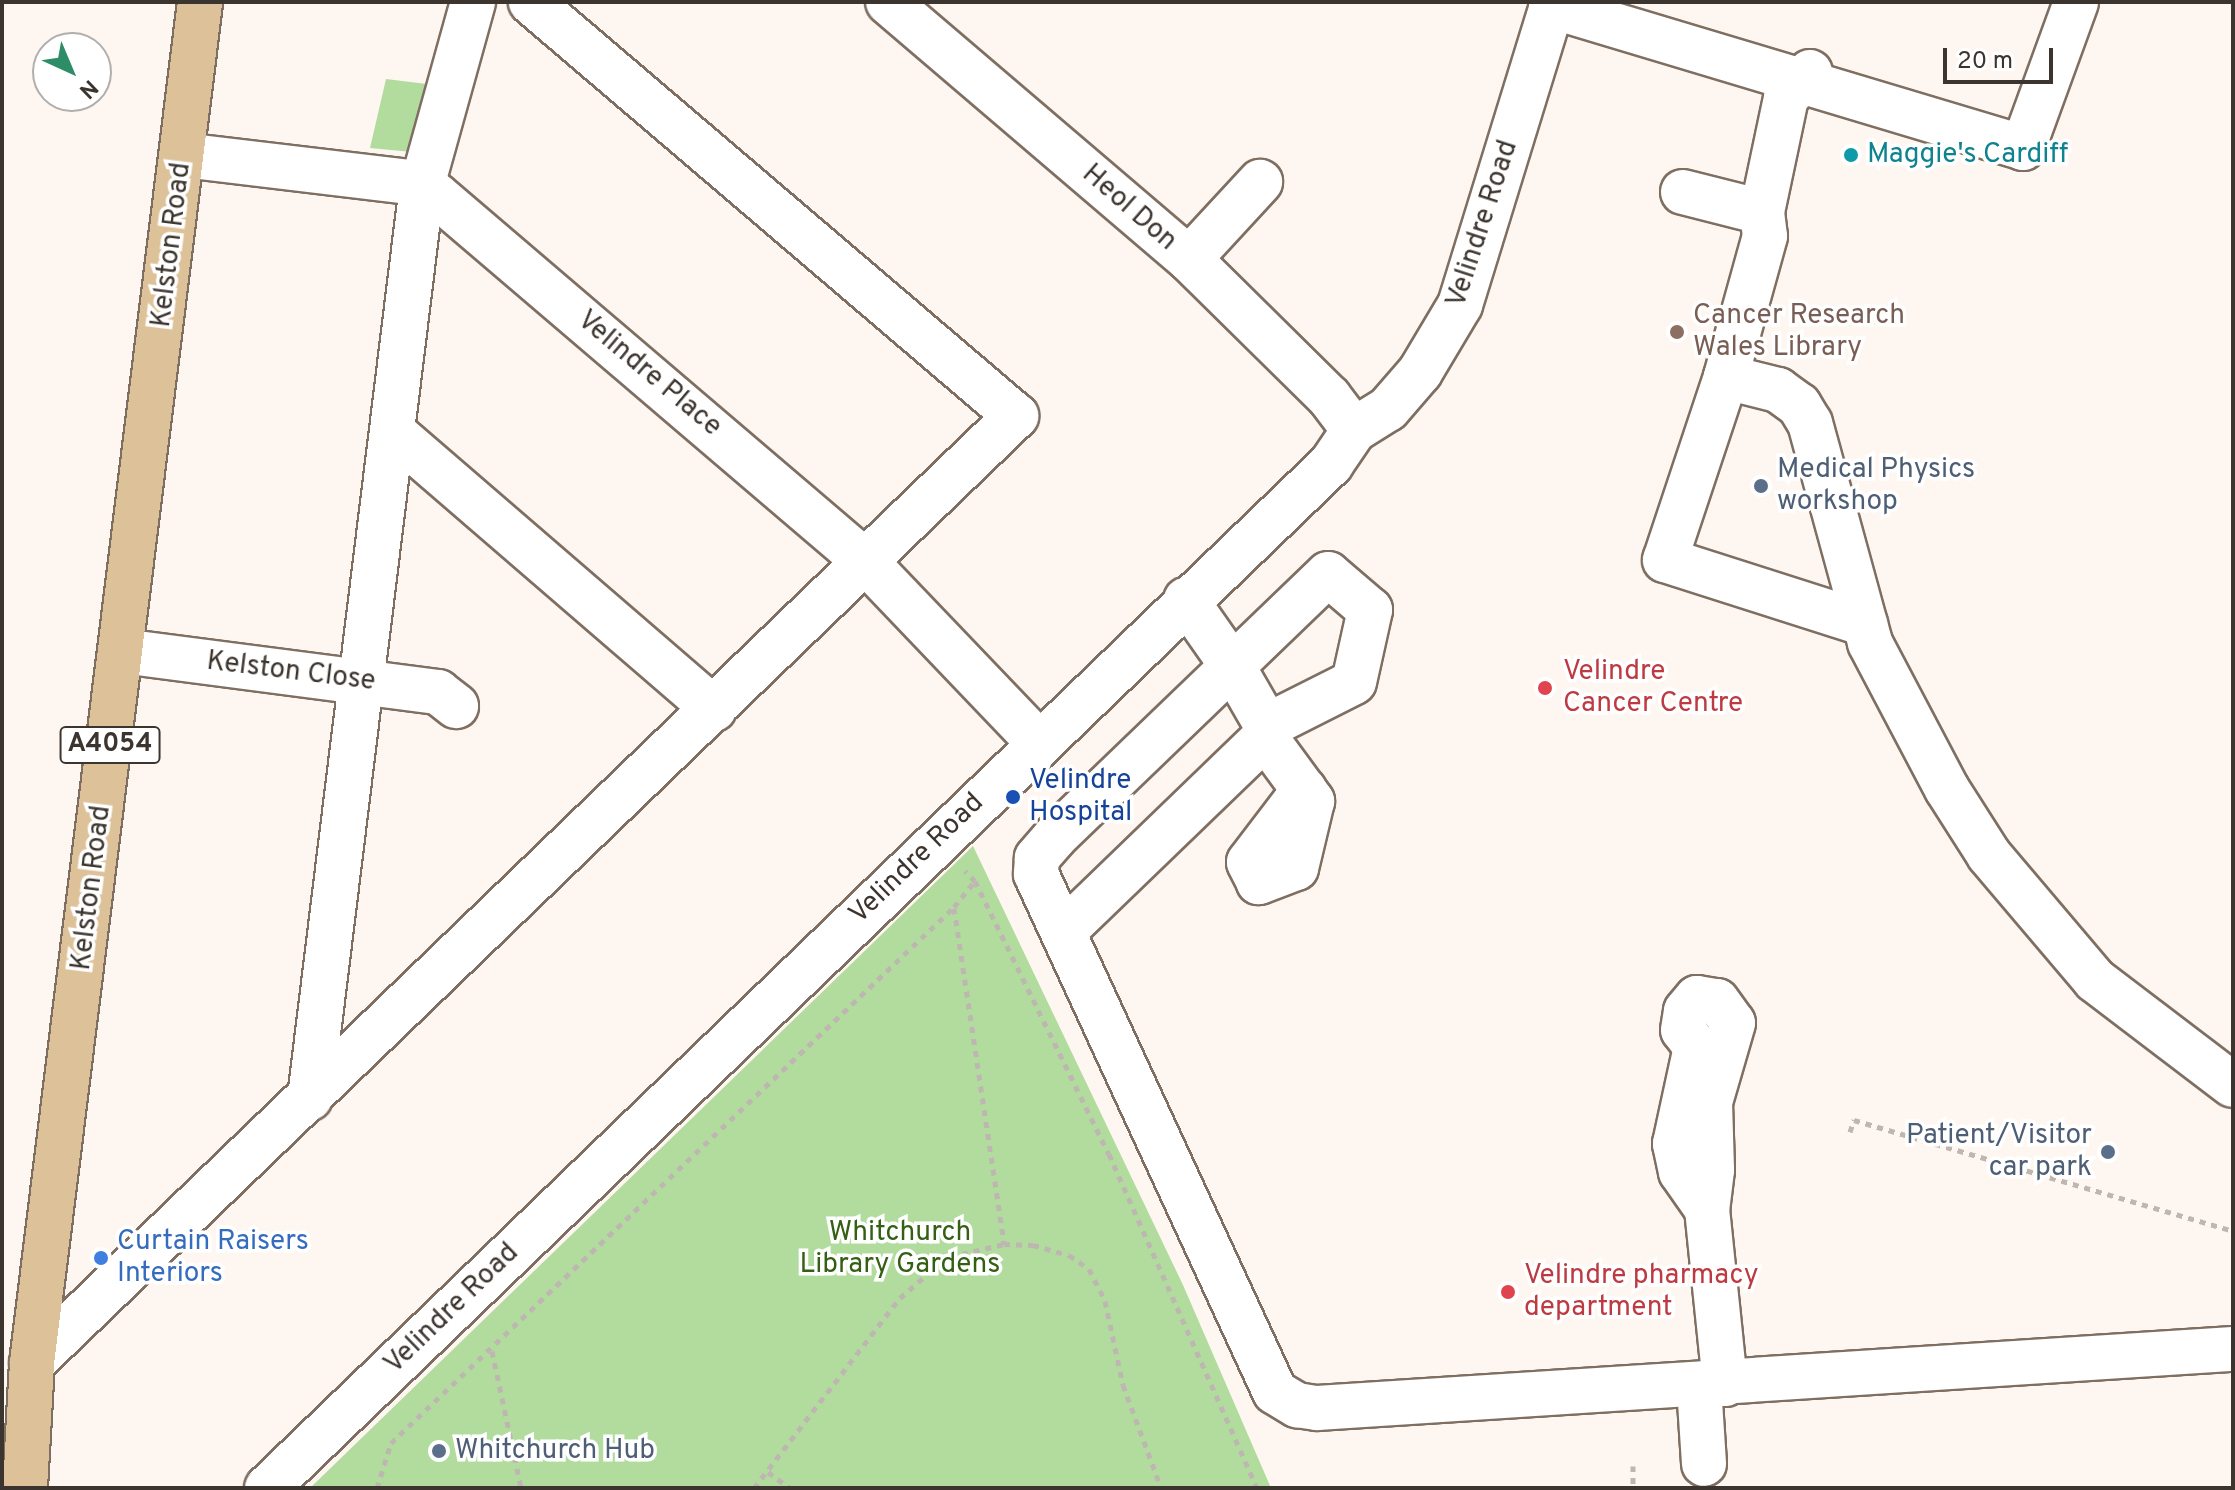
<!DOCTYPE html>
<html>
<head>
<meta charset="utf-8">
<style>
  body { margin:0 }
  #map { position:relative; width:2235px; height:1490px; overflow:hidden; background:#fef7f1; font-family:Overpass,sans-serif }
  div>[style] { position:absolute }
  .green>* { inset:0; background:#b2dc9d }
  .path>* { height:5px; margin-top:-2.5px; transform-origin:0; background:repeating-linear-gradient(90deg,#beb7b1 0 6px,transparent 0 12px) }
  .roads { filter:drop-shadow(2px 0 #7f6f62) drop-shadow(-2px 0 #7f6f62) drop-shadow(0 2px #7f6f62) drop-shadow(0 -2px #7f6f62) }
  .minor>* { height:44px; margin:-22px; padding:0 22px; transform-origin:22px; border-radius:22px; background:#fff }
  .major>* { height:44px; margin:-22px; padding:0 22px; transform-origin:22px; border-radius:22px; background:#ddc198 }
  .dots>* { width:22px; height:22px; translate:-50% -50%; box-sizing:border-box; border:4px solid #fff; border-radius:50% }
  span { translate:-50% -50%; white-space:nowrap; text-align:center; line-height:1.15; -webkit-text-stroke:7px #fff; paint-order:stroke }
  .shield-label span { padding:2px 6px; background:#fff; border:2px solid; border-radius:6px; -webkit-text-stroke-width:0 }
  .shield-label { font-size:26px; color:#3c352f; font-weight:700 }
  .culture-label { font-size:28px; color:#0d838f }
  .left { translate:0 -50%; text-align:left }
  .street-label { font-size:28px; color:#3c352f }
  .education-label { font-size:28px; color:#785e54 }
  .service-label { font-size:28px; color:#4e5e75 }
  .right { translate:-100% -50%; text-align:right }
  .health-label { font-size:28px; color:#be3a42 }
  .transit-label { font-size:28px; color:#164399 }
  .park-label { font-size:28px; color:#336013 }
  .shop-label { font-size:28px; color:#366cbe }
  .frame { position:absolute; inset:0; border:4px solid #3c352f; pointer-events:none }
  .north { position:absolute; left:32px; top:32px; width:80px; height:80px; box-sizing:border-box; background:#fff; border:2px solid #b1aeac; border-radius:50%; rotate:136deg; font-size:22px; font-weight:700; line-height:32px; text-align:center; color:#3c352f }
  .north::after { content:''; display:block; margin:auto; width:28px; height:36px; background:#2d8d66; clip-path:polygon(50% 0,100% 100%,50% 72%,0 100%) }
  .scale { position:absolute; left:1943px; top:48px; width:110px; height:36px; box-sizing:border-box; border:4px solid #3c352f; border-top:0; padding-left:10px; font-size:24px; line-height:28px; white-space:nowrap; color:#3c352f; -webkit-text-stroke:6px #fff; paint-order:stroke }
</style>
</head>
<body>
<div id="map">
  <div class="green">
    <div style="clip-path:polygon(386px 79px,443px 86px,412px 152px,370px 148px)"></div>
    <div style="clip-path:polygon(973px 846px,1183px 1285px,1271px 1488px,310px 1488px)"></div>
  </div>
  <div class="path">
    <div style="left:975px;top:881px;width:304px;rotate:63.9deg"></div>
    <div style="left:1109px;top:1154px;width:365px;rotate:66.1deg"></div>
    <div style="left:954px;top:908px;width:340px;rotate:81.5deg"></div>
    <div style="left:1004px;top:1244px;width:29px;rotate:2deg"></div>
    <div style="left:1033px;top:1245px;width:37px;rotate:16deg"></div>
    <div style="left:1069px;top:1255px;width:24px;rotate:35deg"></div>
    <div style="left:1089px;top:1269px;width:36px;rotate:63deg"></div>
    <div style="left:1105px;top:1301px;width:86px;rotate:77.9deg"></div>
    <div style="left:1123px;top:1385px;width:110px;rotate:69.7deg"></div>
    <div style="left:1850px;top:1132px;width:13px;rotate:-72deg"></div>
    <div style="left:1854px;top:1120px;width:395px;rotate:16.3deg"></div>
    <div style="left:492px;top:1351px;width:140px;rotate:78deg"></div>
    <div style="left:1633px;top:1466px;width:22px;rotate:90deg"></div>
    <div style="left:768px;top:1472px;width:27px;rotate:36deg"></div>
    <div style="left:377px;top:1488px;width:47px;rotate:-72.7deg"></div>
    <div style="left:391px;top:1443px;width:777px;rotate:-43.59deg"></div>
    <div style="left:954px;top:907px;width:33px;rotate:-51deg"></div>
    <div style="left:975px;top:881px;width:14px;rotate:-135deg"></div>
    <div style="left:754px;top:1488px;width:240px;rotate:-52.5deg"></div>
    <div style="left:900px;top:1298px;width:41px;rotate:-41.1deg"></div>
    <div style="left:931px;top:1271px;width:35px;rotate:-29deg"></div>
    <div style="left:962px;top:1254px;width:43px;rotate:-13.4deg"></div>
  </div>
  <div class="roads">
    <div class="minor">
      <div style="left:888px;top:2px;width:396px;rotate:40.5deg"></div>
      <div style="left:1189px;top:259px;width:197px;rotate:44.6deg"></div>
      <div style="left:1329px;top:397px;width:41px;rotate:52.9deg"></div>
      <div style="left:1551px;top:6px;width:493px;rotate:16.7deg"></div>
      <div style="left:2023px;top:148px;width:155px;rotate:-70deg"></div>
      <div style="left:1810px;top:72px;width:35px;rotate:133deg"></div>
      <div style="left:1786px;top:98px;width:116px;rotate:101.9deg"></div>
      <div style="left:1762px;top:212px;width:24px;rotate:83deg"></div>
      <div style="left:1765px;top:236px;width:146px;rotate:105.5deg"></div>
      <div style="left:1726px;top:377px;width:54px;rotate:14deg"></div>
      <div style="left:1778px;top:390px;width:26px;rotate:36deg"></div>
      <div style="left:1799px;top:405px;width:21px;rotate:59deg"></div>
      <div style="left:1810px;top:423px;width:228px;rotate:74.7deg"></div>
      <div style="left:1870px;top:643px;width:165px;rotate:62.2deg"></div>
      <div style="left:1947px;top:789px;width:78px;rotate:57.5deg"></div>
      <div style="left:1989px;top:855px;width:164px;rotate:49.7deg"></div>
      <div style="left:2095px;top:980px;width:173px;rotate:37.3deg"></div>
      <div style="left:183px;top:155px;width:227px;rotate:6.8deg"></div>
      <div style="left:408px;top:182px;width:31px;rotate:25deg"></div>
      <div style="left:436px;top:195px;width:568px;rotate:40.5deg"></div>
      <div style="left:868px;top:564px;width:246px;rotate:46.3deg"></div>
      <div style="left:1683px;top:192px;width:81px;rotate:14.2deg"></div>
      <div style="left:1189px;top:259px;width:105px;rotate:-47.3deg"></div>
      <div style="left:1726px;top:377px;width:193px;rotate:108.4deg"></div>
      <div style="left:1665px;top:560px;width:210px;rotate:17.7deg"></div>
      <div style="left:393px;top:432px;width:424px;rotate:40.8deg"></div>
      <div style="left:122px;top:651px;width:319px;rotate:7.4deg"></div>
      <div style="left:438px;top:692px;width:23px;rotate:38deg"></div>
      <div style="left:1267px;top:726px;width:97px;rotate:-26.8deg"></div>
      <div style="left:1354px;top:682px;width:74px;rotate:-77.5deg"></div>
      <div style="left:1370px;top:610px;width:55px;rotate:-139.4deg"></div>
      <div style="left:1328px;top:574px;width:379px;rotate:136.1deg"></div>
      <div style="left:1055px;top:837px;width:28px;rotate:131deg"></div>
      <div style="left:1037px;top:858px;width:16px;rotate:94deg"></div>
      <div style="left:1036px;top:874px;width:570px;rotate:65.23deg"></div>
      <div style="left:1275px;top:1392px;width:26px;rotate:31deg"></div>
      <div style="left:1297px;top:1405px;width:20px;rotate:9deg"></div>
      <div style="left:1317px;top:1408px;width:918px;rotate:-3.69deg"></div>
      <div style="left:1265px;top:737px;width:66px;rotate:53.7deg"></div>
      <div style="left:1304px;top:790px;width:14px;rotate:54deg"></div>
      <div style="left:1312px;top:801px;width:69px;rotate:103.4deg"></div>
      <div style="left:1296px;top:868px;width:40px;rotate:159deg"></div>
      <div style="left:1259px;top:882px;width:22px;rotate:-117deg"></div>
      <div style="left:1249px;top:862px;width:91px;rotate:-52.6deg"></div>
      <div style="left:1063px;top:932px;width:281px;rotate:-44deg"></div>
      <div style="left:1265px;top:737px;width:11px;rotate:-80deg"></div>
      <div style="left:1267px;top:726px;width:68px;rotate:-120deg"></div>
      <div style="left:1233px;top:667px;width:82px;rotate:-125deg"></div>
      <div style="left:310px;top:1098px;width:919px;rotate:-83deg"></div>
      <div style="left:422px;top:186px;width:191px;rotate:-74.5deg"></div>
      <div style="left:1707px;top:1209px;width:45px;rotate:-125.1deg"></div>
      <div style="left:1681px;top:1172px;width:29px;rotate:-102deg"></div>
      <div style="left:1675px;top:1144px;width:99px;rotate:-77.8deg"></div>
      <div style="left:1696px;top:1047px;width:21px;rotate:-127deg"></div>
      <div style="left:1683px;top:1030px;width:19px;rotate:-81deg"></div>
      <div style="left:1686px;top:1011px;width:17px;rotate:-50deg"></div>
      <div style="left:1697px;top:998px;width:20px;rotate:9deg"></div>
      <div style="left:1717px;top:1001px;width:27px;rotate:54deg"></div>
      <div style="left:1733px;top:1023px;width:82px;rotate:106.2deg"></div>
      <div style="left:1710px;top:1102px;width:68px;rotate:88.3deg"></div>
      <div style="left:1712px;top:1170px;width:39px;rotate:97deg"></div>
      <div style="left:1707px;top:1209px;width:176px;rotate:84.1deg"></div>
      <div style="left:32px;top:1363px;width:1366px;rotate:-43.9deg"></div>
      <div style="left:1016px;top:416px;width:638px;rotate:-139.52deg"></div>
      <div style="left:1699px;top:1386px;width:78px;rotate:86.3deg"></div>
      <div style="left:267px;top:1488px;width:1477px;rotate:-43.9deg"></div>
      <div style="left:1331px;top:464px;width:41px;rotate:-55.9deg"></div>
      <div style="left:1354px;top:430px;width:40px;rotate:-32deg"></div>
      <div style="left:1388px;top:409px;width:49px;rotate:-49.1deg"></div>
      <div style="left:1420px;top:372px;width:78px;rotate:-59.2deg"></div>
      <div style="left:1460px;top:305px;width:317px;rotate:-72.9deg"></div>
    </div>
    <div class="major">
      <div style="left:25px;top:1488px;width:125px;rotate:-86.8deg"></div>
      <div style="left:32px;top:1363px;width:1371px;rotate:-82.96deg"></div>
    </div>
  </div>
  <div class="dots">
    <div style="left:1851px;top:155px;background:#0f9aa8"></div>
    <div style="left:1677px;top:332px;background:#8d6e63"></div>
    <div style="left:1761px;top:486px;background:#5c6f8a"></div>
    <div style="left:1545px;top:688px;background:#e0444e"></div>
    <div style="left:1013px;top:797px;background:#1a4fb4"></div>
    <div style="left:2108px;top:1152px;background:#5c6f8a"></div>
    <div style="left:101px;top:1258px;background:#3f7fe0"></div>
    <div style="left:1508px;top:1292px;background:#e0444e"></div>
    <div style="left:439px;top:1451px;background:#5c6f8a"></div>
  </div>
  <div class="shield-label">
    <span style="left:110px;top:745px">A4054</span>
  </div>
  <div class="culture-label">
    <span class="left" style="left:1867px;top:155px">Maggie's Cardiff</span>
  </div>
  <div class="street-label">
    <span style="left:1129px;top:208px;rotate:41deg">Heol Don</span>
    <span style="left:1483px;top:224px;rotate:-72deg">Velindre Road</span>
    <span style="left:172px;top:245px;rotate:-83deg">Kelston Road</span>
    <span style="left:649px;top:374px;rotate:40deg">Velindre Place</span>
    <span style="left:291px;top:672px;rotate:7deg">Kelston Close</span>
    <span style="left:917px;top:859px;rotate:-44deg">Velindre Road</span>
    <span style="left:92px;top:888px;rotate:-83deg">Kelston Road</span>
    <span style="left:452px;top:1309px;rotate:-44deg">Velindre Road</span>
  </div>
  <div class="education-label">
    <span class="left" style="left:1693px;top:332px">Cancer Research<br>Wales Library</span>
  </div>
  <div class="service-label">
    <span class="left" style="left:1777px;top:486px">Medical Physics<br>workshop</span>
    <span class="right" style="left:2092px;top:1152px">Patient/Visitor<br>car park</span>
    <span class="left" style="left:455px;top:1451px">Whitchurch Hub</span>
  </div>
  <div class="health-label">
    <span class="left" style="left:1563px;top:688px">Velindre<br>Cancer Centre</span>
    <span class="left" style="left:1524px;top:1292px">Velindre pharmacy<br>department</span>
  </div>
  <div class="transit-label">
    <span class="left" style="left:1029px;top:797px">Velindre<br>Hospital</span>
  </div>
  <div class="park-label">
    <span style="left:900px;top:1249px">Whitchurch<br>Library Gardens</span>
  </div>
  <div class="shop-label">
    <span class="left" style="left:117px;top:1258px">Curtain Raisers<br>Interiors</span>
  </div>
  <div class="frame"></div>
  <div class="north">N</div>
  <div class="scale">20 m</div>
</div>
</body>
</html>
